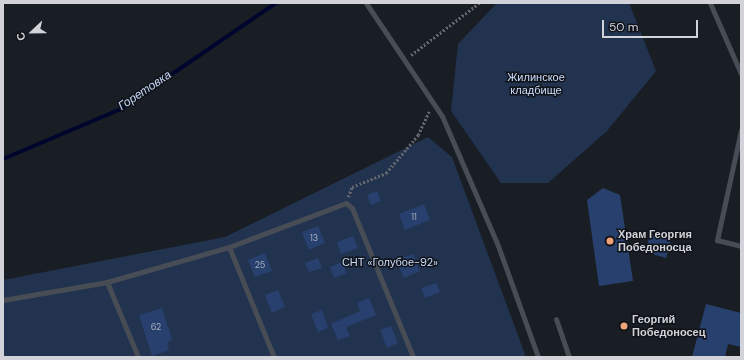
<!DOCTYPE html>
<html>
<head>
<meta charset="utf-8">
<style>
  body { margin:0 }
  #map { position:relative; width:744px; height:360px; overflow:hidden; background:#191d24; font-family:"DM Sans",sans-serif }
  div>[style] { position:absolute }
  .green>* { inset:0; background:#223350 }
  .stream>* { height:4px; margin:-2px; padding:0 2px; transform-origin:2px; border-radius:2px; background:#00052d }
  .building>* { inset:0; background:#27406d }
  .path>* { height:2.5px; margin-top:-1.25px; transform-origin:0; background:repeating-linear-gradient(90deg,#64676d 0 2px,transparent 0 4px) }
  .service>* { height:5px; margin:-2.5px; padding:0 2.5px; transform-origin:2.5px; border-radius:2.5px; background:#484d55 }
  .dots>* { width:11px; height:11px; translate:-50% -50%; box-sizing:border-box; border:2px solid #10131a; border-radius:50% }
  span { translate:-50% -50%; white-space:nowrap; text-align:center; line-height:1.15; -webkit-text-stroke:3px #10131a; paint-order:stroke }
  .number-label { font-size:9px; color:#a6aebd }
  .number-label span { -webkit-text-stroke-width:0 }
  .park-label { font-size:11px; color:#ccdefc }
  .poi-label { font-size:11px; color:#d1d3d8; font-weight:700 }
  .left { translate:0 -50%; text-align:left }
  .water-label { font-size:12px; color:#c4d5f3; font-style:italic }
  .frame { position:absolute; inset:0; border:4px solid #d1d3d8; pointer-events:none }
  .north { position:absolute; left:12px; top:12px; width:40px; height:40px; -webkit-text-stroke:3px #10131a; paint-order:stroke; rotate:248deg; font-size:11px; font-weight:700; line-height:16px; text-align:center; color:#d1d3d8 }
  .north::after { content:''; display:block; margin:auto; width:14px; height:18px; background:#d1d3d8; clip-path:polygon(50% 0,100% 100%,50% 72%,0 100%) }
  .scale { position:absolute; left:602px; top:20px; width:96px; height:18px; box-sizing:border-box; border:2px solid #d1d3d8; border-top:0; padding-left:5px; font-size:12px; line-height:14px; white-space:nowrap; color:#d1d3d8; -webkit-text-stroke:3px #10131a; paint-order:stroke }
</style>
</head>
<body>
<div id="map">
  <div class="green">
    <div style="clip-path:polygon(497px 3px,629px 3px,656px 71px,607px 131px,548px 183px,501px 183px,451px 111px,458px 44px)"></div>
    <div style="clip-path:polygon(428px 137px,452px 157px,526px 357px,3px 357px,3px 280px,225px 237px)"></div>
  </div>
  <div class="stream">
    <div style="left:3px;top:159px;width:128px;rotate:-23deg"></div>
    <div style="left:121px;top:109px;width:188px;rotate:-34.4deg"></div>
  </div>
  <div class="building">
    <div style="clip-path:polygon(603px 188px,620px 195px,633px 281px,599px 286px,587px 200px)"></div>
    <div style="clip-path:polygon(377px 191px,381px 201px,371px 205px,367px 195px)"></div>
    <div style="clip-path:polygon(424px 204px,430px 220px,405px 230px,399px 214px)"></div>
    <div style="clip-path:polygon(318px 226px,325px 243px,309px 250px,302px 232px)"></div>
    <div style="clip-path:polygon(650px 234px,671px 240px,666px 258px,645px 252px)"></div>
    <div style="clip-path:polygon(353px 236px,358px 248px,341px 254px,337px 242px)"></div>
    <div style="clip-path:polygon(265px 253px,272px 271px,255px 277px,248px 260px)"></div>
    <div style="clip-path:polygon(413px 254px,420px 271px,404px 278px,396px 260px)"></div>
    <div style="clip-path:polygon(318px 258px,322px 268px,309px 272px,305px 263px)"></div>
    <div style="clip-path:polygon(342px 262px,347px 273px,334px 278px,330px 267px)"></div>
    <div style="clip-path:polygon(436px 283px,440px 292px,425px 298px,421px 288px)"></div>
    <div style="clip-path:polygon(278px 290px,285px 307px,272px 313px,265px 295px)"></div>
    <div style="clip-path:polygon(369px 298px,376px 315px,346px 327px,350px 336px,338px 340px,331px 324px,360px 311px,357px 303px)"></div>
    <div style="clip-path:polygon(706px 304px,741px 313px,741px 347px,728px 344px,725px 357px,692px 357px)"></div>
    <div style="clip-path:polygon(162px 308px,172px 339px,167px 343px,169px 350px,152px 356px,139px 315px)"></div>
    <div style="clip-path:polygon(322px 310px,328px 328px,318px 332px,311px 314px)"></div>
    <div style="clip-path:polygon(391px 326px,398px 343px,387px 348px,380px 330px)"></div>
  </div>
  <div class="path">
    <div style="left:411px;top:55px;width:86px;rotate:-37.4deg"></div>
    <div style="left:348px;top:197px;width:11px;rotate:-68deg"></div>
    <div style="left:352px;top:187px;width:37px;rotate:-22deg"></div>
    <div style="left:386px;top:173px;width:50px;rotate:-49.9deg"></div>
    <div style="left:418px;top:135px;width:26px;rotate:-65deg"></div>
  </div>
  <div class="service">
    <div style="left:366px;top:3px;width:136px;rotate:56.1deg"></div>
    <div style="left:442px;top:116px;width:138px;rotate:66.6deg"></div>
    <div style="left:497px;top:243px;width:121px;rotate:70.2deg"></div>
    <div style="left:710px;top:3px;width:77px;rotate:66.4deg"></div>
    <div style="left:741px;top:130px;width:113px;rotate:102.3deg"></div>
    <div style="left:717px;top:240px;width:25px;rotate:14deg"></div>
    <div style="left:229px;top:247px;width:119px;rotate:67.8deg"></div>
    <div style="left:107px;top:282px;width:81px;rotate:67.5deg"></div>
    <div style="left:3px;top:300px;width:106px;rotate:-9.8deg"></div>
    <div style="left:107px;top:282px;width:127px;rotate:-16deg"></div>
    <div style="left:229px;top:247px;width:125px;rotate:-20.6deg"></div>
    <div style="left:346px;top:203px;width:8px;rotate:40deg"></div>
    <div style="left:352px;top:208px;width:161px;rotate:67.7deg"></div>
    <div style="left:556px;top:319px;width:40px;rotate:71.1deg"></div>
  </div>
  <div class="dots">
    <div style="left:610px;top:241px;background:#efa377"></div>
    <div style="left:624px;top:326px;background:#efa377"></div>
  </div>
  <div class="number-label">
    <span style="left:414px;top:217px">11</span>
    <span style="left:314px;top:238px">13</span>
    <span style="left:260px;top:265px">25</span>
    <span style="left:156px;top:327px">62</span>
  </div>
  <div class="park-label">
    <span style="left:536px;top:84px">Жилинское<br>кладбище</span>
    <span style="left:390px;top:262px">СНТ «Голубое-92»</span>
  </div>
  <div class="poi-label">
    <span class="left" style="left:618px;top:241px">Храм Георгия<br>Победоносца</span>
    <span class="left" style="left:632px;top:326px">Георгий<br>Победоносец</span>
  </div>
  <div class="water-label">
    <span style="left:145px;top:91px;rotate:-34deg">Горетовка</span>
  </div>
  <div class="frame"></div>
  <div class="north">С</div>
  <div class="scale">50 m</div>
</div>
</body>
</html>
